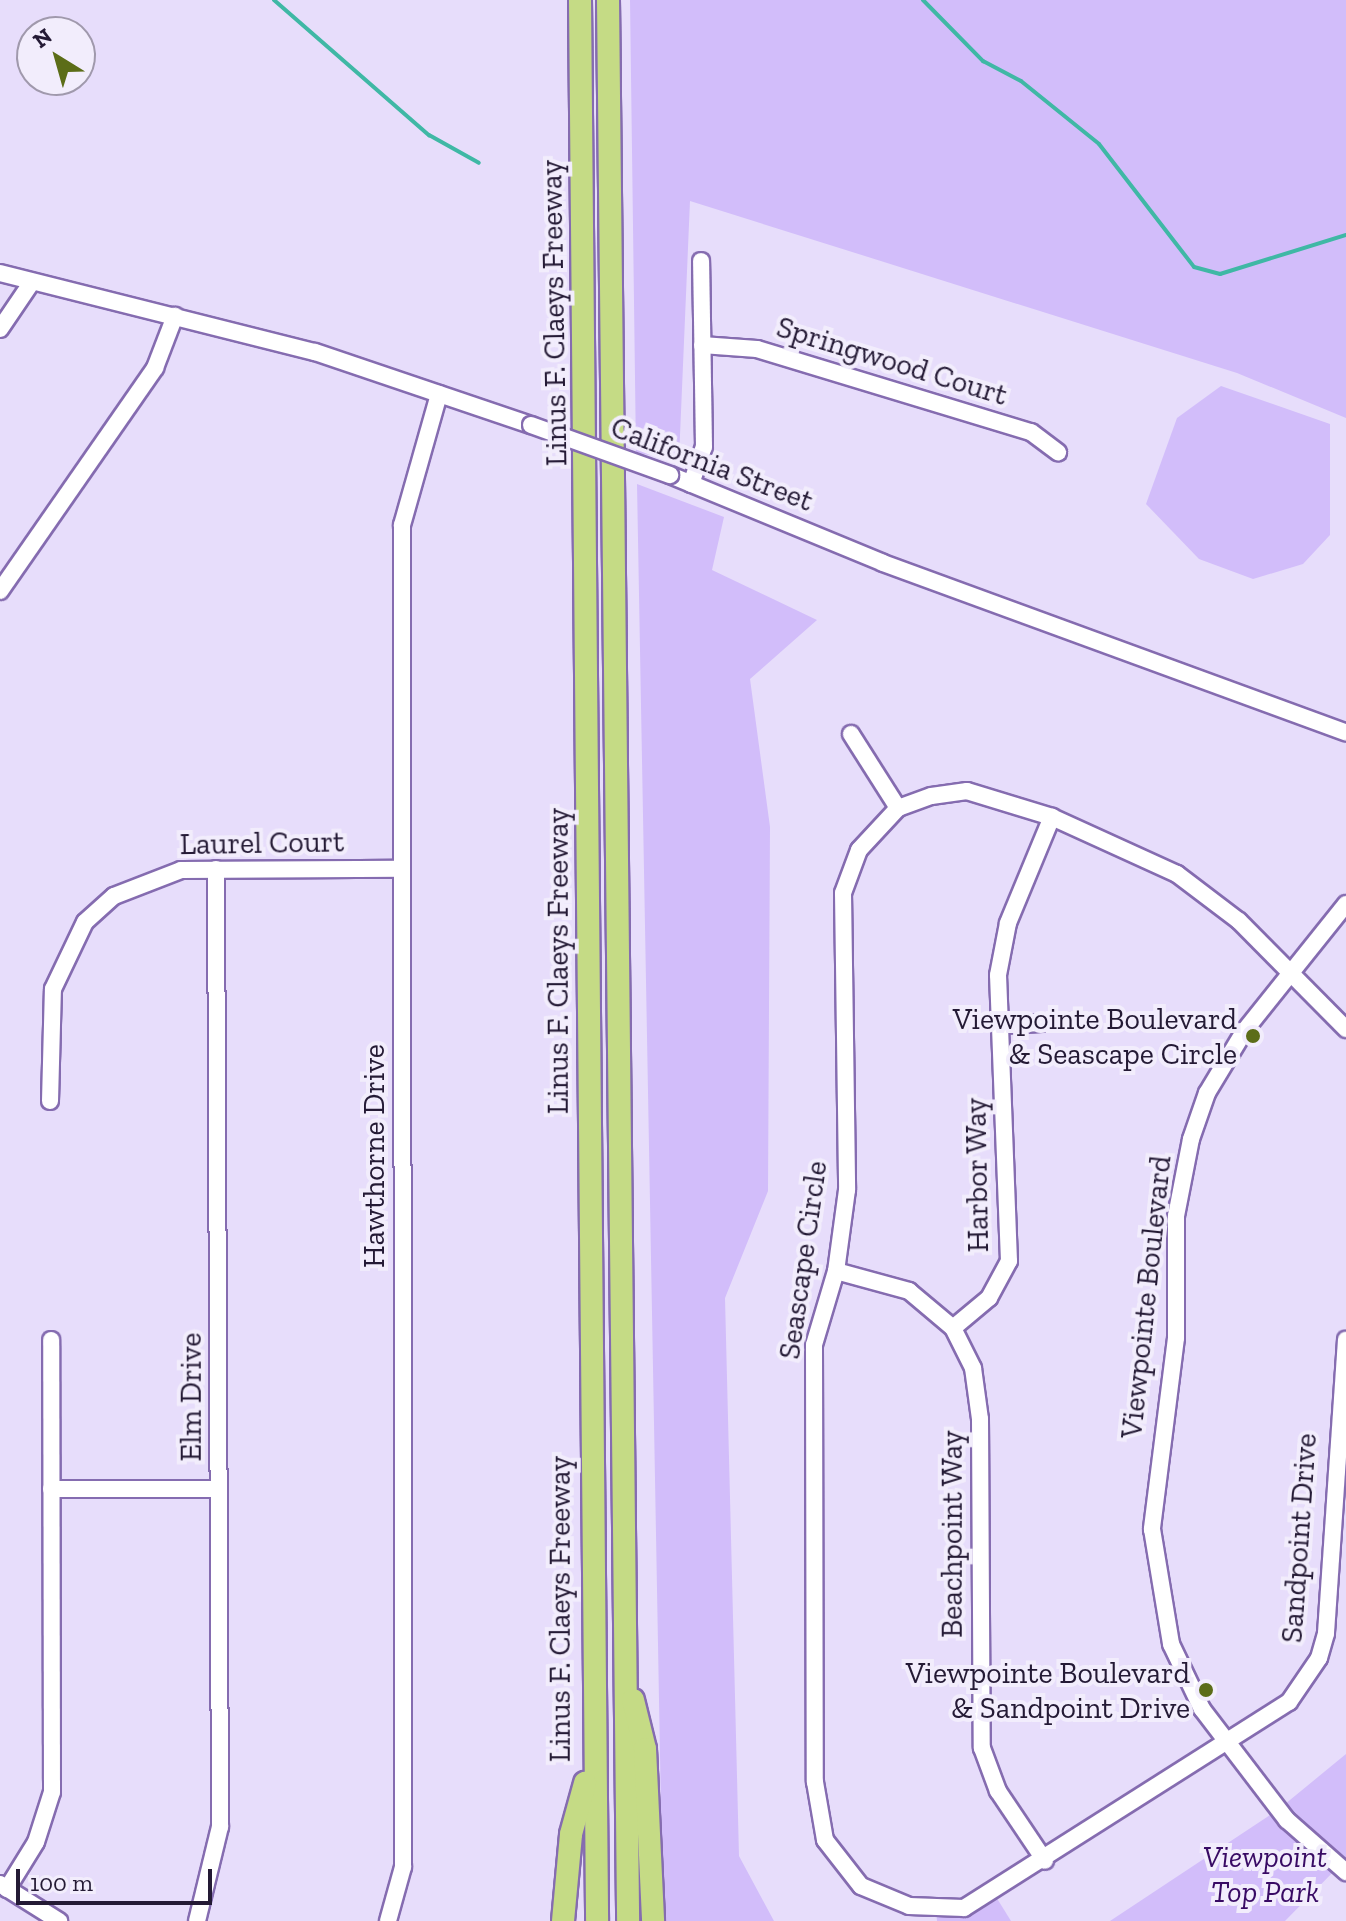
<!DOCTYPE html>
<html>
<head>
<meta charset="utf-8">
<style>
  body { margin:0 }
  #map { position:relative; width:1346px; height:1921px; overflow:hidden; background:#e7ddfb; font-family:"Zilla Slab",serif }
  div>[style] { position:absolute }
  .green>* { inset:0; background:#d2bdfa }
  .stream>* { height:4px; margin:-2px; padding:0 2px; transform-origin:2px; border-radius:2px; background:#3fb8a5 }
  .roads { filter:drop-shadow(2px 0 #856cb0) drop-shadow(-2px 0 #856cb0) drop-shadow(0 2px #856cb0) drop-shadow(0 -2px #856cb0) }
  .minor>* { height:16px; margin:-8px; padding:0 8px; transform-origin:8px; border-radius:8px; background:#fff }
  .highway>* { height:22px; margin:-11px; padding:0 11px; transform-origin:11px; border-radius:11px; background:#c5db85 }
  .bridges { filter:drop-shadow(2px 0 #856cb0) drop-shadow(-2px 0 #856cb0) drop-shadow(0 2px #856cb0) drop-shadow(0 -2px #856cb0) }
  .minor-bridge>* { height:16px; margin:-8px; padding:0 8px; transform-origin:8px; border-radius:8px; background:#fff }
  .dots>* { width:22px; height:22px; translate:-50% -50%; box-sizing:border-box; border:4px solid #f2edfc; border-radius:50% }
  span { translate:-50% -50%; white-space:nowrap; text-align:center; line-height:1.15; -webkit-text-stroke:8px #f2edfc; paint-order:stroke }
  .street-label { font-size:30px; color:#241a35 }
  .poi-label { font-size:30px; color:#241a35 }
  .right { translate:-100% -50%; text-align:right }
  .park-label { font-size:30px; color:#380a64; font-style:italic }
  .north { position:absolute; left:16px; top:16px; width:80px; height:80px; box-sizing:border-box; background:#f2edfc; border:2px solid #a099ac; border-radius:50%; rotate:323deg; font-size:22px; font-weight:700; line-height:32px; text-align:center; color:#241a35 }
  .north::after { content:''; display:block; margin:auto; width:28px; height:36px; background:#5c6d18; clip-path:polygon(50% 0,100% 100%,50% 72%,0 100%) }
  .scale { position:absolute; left:16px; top:1869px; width:196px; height:36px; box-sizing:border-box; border:4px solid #241a35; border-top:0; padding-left:10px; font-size:24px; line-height:28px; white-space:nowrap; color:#241a35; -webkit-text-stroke:6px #f2edfc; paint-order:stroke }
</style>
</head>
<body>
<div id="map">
  <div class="green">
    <div style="clip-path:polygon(630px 0,1346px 0,1346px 418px,1237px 373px,690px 201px,679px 459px,636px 453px)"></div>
    <div style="clip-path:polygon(1221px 386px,1330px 424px,1330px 535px,1303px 564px,1253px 579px,1199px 559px,1146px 504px,1177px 418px)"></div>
    <div style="clip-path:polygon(637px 484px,724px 517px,712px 570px,817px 620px,750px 679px,770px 827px,768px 1191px,725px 1298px,739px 1856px,774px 1921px,663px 1921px)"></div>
    <div style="clip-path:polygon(1346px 1754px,1346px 1872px,1339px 1866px,1285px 1921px,1110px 1921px,1279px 1809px)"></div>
    <div style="clip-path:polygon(993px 1892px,1011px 1921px,937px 1921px,936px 1909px)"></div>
  </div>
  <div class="stream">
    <div style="left:274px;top:0;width:206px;rotate:41.1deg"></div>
    <div style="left:429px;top:135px;width:57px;rotate:29.2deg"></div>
    <div style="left:923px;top:0;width:86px;rotate:45.5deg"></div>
    <div style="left:983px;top:61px;width:43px;rotate:27.8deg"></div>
    <div style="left:1021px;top:81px;width:100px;rotate:38.9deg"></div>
    <div style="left:1099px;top:144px;width:155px;rotate:52.3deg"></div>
    <div style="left:1194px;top:267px;width:27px;rotate:15deg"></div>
    <div style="left:1220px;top:274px;width:132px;rotate:-17.2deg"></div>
  </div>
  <div class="roads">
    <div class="minor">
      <div style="left:0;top:273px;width:325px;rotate:14.1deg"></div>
      <div style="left:315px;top:352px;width:228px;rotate:18.7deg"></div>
      <div style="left:0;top:329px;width:57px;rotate:-55.8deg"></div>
      <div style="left:702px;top:345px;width:55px;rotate:4.2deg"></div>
      <div style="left:757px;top:349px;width:286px;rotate:16.9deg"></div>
      <div style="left:1031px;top:432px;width:34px;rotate:37deg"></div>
      <div style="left:670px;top:475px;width:230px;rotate:22.4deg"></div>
      <div style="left:883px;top:563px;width:493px;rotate:20.1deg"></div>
      <div style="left:691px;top:484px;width:39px;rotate:-71deg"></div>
      <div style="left:704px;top:447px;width:186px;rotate:-90.9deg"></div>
      <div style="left:0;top:591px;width:272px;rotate:-55.2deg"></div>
      <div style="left:155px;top:368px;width:56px;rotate:-69deg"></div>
      <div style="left:851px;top:734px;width:88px;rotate:57.6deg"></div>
      <div style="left:1346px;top:904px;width:161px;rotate:128.7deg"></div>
      <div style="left:1245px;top:1030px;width:74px;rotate:121.1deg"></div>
      <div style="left:1207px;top:1093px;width:49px;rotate:109.2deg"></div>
      <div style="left:1191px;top:1139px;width:78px;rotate:101deg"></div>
      <div style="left:1176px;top:1216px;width:122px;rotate:90deg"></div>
      <div style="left:1176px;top:1338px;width:193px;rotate:97.2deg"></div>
      <div style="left:1152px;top:1529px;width:117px;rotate:80.6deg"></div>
      <div style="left:1171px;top:1644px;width:72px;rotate:64.5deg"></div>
      <div style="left:1202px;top:1709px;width:140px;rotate:52.6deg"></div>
      <div style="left:1287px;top:1820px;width:79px;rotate:41.4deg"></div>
      <div style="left:1000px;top:1025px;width:67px;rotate:-2.6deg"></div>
      <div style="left:1346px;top:1029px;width:152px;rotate:-134.7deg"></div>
      <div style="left:1239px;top:921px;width:78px;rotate:-142.8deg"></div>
      <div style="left:1177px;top:874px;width:137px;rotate:-155.5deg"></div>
      <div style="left:1052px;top:817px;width:89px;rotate:-163deg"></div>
      <div style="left:967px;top:791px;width:36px;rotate:172deg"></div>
      <div style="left:931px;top:796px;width:35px;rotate:160deg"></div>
      <div style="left:898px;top:808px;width:57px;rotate:132.9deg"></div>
      <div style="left:859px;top:850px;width:46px;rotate:110.4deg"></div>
      <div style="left:843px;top:893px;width:297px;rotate:89.2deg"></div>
      <div style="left:847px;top:1190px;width:82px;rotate:97.7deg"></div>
      <div style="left:836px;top:1271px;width:77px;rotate:106.6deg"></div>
      <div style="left:814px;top:1345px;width:437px;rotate:89.9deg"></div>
      <div style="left:815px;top:1782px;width:59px;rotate:80.2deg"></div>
      <div style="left:825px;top:1840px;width:58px;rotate:52deg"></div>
      <div style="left:861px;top:1886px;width:52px;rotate:22.6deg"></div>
      <div style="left:909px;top:1906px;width:55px;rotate:2.1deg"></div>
      <div style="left:964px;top:1908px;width:385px;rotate:-32.4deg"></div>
      <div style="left:1289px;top:1702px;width:53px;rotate:-55.7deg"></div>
      <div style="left:1319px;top:1658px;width:26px;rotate:-74deg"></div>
      <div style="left:1326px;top:1633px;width:294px;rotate:-86.1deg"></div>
      <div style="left:50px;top:1101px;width:112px;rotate:-88.5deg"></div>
      <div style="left:53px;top:989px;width:74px;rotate:-64.5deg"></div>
      <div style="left:85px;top:922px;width:39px;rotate:-42deg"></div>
      <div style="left:114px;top:896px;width:72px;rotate:-21.2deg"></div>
      <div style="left:181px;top:870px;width:221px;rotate:-0.3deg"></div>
      <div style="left:836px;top:1271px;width:76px;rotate:15.3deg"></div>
      <div style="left:909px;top:1291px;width:57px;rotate:40.1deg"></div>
      <div style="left:953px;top:1328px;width:45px;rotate:63.4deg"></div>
      <div style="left:973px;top:1368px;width:51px;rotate:82.2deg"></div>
      <div style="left:980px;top:1419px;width:329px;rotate:89.7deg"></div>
      <div style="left:982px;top:1748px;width:46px;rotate:69.6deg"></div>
      <div style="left:998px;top:1791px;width:84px;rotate:56.1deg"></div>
      <div style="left:953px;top:1328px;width:47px;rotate:-39.8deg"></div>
      <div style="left:989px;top:1298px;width:42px;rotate:-61.6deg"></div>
      <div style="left:1009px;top:1261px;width:286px;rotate:-92.2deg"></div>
      <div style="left:998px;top:975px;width:53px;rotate:-79.1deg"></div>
      <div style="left:1008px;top:923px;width:115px;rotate:-67.5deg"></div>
      <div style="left:51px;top:1489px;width:168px"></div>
      <div style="left:0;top:1884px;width:70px;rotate:32.1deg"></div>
      <div style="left:7px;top:1889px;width:55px;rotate:-58.3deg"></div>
      <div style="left:36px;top:1842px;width:52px;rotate:-72.3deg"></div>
      <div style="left:52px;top:1792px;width:452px;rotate:-90.1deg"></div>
      <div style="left:197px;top:1921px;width:97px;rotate:-76.3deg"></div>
      <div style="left:220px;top:1827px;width:958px;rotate:-90.24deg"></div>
      <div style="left:388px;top:1921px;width:56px;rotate:-74.5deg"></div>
      <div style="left:403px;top:1867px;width:1342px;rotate:-90.04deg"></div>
      <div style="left:402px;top:525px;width:136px;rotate:-74.2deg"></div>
    </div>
    <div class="highway">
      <div style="left:580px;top:0;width:1921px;rotate:89.49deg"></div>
      <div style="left:608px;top:0;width:1921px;rotate:89.4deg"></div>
      <div style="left:633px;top:1700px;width:50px;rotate:76.2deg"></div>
      <div style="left:645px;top:1749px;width:172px;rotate:87.3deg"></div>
      <div style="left:563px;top:1921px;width:87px;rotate:-84.7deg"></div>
      <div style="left:571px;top:1834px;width:53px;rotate:-74.6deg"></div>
    </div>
  </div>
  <div class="bridges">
    <div class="minor-bridge">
      <div style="left:531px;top:425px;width:148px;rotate:19.8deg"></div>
    </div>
  </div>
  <div class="dots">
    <div style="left:1253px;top:1036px;background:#5c6d18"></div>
    <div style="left:1206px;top:1690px;background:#5c6d18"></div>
  </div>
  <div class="street-label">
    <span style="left:554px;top:313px;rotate:-91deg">Linus F. Claeys Freeway</span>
    <span style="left:892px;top:361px;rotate:17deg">Springwood Court</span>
    <span style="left:712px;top:464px;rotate:21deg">California Street</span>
    <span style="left:262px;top:843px;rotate:-1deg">Laurel Court</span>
    <span style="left:558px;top:961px;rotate:-90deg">Linus F. Claeys Freeway</span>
    <span style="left:374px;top:1156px;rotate:-90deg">Hawthorne Drive</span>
    <span style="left:977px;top:1175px;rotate:-91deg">Harbor Way</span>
    <span style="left:803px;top:1260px;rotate:-82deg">Seascape Circle</span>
    <span style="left:1146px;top:1297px;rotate:-84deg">Viewpointe Boulevard</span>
    <span style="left:191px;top:1397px;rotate:-90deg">Elm Drive</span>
    <span style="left:952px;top:1534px;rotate:-90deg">Beachpoint Way</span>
    <span style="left:1299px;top:1538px;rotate:-86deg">Sandpoint Drive</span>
    <span style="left:560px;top:1609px;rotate:-90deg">Linus F. Claeys Freeway</span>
  </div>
  <div class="poi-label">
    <span class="right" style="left:1237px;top:1036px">Viewpointe Boulevard<br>&amp; Seascape Circle</span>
    <span class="right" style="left:1190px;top:1690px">Viewpointe Boulevard<br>&amp; Sandpoint Drive</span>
  </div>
  <div class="park-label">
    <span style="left:1265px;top:1874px">Viewpoint<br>Top Park</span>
  </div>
  <div class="north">N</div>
  <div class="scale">100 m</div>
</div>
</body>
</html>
